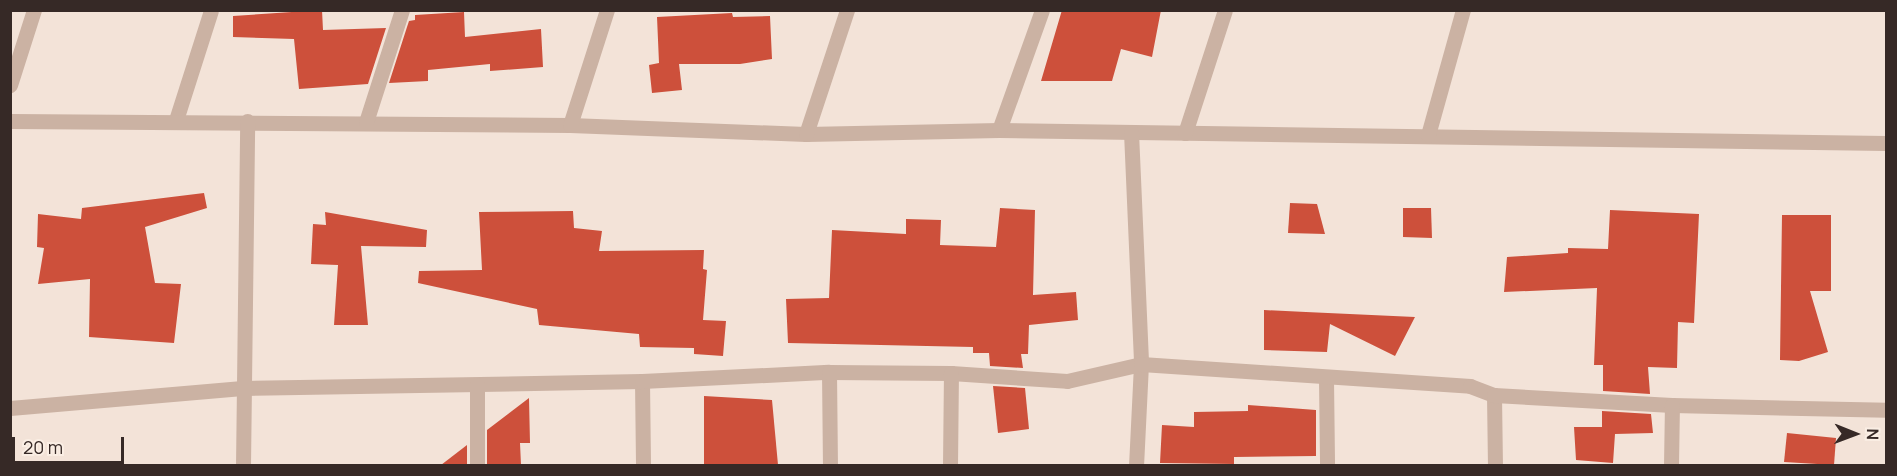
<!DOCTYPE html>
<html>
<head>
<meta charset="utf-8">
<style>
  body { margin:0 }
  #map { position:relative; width:1897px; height:476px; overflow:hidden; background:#f3e3d8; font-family:Manrope,sans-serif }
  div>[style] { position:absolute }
  .building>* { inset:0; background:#cd503b }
  .minor>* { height:15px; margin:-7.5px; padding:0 7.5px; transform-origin:7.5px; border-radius:7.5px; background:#cbb2a3 }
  span { translate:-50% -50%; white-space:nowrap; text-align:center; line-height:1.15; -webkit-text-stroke:5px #faeee4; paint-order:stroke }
  .frame { position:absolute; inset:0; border:12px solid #362926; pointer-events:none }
  .north { position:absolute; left:1825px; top:404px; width:60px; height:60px; -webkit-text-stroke:4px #faeee4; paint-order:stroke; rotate:91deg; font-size:16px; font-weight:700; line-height:24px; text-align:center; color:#362926 }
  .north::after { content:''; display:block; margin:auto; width:21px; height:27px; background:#362926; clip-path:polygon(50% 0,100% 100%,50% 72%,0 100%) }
  .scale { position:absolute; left:12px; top:437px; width:112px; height:27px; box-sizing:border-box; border:3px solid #362926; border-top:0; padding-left:8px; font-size:18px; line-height:21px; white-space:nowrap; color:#362926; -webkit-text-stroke:4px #faeee4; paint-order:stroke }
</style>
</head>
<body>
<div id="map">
  <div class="building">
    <div style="clip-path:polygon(322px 10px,323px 30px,386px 28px,368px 84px,299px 89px,294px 39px,233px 37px,233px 16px)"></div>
    <div style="clip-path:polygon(1062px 10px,1161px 10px,1152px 57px,1121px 49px,1112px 81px,1041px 81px)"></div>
    <div style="clip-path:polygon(464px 12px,465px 37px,541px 29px,543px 67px,490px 71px,490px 64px,428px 70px,428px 81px,389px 83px,407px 27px,409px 21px,415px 20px,415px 15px)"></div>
    <div style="clip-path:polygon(732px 13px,733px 17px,770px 16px,772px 59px,740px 64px,679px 64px,682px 90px,652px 93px,649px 65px,659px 63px,657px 17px)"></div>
    <div style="clip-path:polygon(204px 193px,207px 208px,145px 227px,155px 283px,181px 284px,174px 343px,89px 337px,90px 279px,38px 284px,44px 248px,37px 247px,38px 214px,81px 219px,82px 208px)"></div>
    <div style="clip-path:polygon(1290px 203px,1317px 204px,1325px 234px,1288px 233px)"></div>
    <div style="clip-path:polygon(1000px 208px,1035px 210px,1033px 295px,1076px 292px,1078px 320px,1029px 325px,1028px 354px,1021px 354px,1023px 368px,990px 366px,989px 353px,973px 353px,973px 347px,788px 343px,786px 299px,829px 298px,832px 230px,906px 234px,906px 219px,941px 220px,940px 245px,996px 247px)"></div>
    <div style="clip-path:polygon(1403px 208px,1431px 208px,1432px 238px,1403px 237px)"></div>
    <div style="clip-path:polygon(1610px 210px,1699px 214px,1694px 323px,1678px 322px,1677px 368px,1648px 367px,1650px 394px,1603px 391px,1603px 365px,1594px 365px,1597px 288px,1504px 292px,1507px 257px,1568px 253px,1568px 248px,1608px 249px)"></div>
    <div style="clip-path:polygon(573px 211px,574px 228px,602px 231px,599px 251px,704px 250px,703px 269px,707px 270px,703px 320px,726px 321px,723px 356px,694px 354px,694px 348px,640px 347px,639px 334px,539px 325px,537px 309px,418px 283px,419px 271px,482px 270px,479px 212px)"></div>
    <div style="clip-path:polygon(325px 212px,427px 230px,426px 247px,361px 246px,368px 325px,334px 325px,338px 265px,311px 264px,313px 224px,326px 225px)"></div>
    <div style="clip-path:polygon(1782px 215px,1831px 215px,1831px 291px,1810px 291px,1828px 352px,1799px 361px,1780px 360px)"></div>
    <div style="clip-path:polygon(1264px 310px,1306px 312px,1415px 317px,1395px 356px,1330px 324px,1327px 352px,1264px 350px)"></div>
    <div style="clip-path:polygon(993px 386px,1025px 388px,1029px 429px,998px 433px)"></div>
    <div style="clip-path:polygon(704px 396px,772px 400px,778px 465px,704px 465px)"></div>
    <div style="clip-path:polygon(529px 398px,530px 443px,520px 443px,521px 465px,487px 465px,487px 430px)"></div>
    <div style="clip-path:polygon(1248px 405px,1316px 410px,1316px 456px,1234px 457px,1234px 464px,1160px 463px,1162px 425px,1194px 427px,1194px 412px,1248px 411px)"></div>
    <div style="clip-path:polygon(1602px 411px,1651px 414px,1653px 433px,1615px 434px,1613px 463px,1576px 460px,1574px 427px,1602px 427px)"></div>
    <div style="clip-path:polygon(1787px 433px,1836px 438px,1834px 465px,1784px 462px)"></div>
    <div style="clip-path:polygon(467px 445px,467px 465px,441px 465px)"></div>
  </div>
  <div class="minor">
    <div style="left:10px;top:85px;width:79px;rotate:-72.3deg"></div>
    <div style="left:176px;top:120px;width:115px;rotate:-72.3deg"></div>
    <div style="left:10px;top:121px;width:560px;rotate:0.41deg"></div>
    <div style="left:570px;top:125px;width:236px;rotate:2.2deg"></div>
    <div style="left:806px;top:134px;width:193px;rotate:-1.2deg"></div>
    <div style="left:999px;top:130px;width:887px;rotate:0.84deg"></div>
    <div style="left:366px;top:122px;width:118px;rotate:-72.2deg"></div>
    <div style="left:570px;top:125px;width:121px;rotate:-72.2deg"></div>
    <div style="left:999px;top:130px;width:127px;rotate:-70.3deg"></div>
    <div style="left:1131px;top:132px;width:232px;rotate:87.5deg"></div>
    <div style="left:1141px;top:364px;width:102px;rotate:92.8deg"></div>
    <div style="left:1185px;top:133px;width:129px;rotate:-72deg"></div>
    <div style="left:806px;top:134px;width:131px;rotate:-71.7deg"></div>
    <div style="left:1428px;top:135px;width:130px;rotate:-74.4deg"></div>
    <div style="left:829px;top:372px;width:94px;rotate:89.4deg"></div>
    <div style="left:1326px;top:379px;width:87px;rotate:89.3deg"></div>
    <div style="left:642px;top:381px;width:85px;rotate:89.3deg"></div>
    <div style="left:1494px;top:395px;width:71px;rotate:89.2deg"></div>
    <div style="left:10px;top:408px;width:236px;rotate:-4.9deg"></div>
    <div style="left:245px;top:388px;width:397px;rotate:-1deg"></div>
    <div style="left:642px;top:381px;width:187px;rotate:-2.8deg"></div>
    <div style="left:829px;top:372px;width:122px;rotate:0.5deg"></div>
    <div style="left:951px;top:373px;width:116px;rotate:3.9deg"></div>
    <div style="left:1067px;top:381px;width:76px;rotate:-12.9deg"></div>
    <div style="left:1141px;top:364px;width:330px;rotate:3.8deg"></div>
    <div style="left:1470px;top:386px;width:26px;rotate:21deg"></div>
    <div style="left:1494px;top:395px;width:178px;rotate:3.2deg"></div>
    <div style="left:1672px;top:405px;width:214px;rotate:1.3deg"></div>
    <div style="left:243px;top:466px;width:345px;rotate:-89.3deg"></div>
    <div style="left:477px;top:466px;width:81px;rotate:-90deg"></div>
    <div style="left:950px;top:466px;width:93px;rotate:-89.4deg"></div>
    <div style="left:1671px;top:466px;width:61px;rotate:-89.1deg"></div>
  </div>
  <div class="frame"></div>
  <div class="north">N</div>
  <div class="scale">20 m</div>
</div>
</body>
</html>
